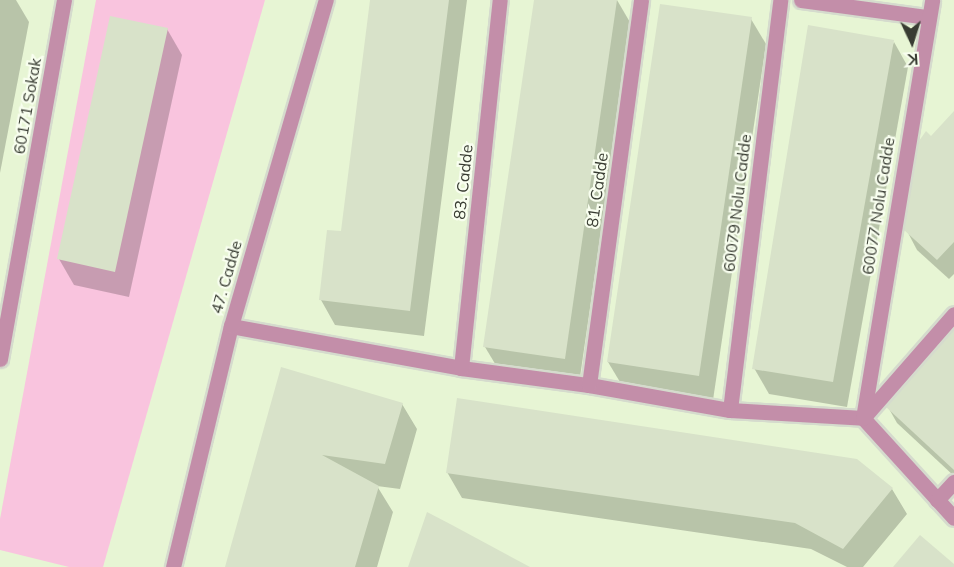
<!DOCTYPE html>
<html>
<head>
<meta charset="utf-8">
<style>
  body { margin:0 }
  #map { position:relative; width:954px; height:567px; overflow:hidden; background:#f8feef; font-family:Mulish,sans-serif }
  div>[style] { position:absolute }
  .built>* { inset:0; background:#e7f5d4 }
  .green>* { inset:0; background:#f9c4de }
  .shadow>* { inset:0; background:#0003 }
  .building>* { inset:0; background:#d8e2c9 }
  .roads { filter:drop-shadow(2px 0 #d5dbcd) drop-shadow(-2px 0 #d5dbcd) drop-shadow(0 2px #d5dbcd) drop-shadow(0 -2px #d5dbcd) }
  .minor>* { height:15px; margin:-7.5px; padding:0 7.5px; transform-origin:7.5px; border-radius:7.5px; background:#c38ea9 }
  span { translate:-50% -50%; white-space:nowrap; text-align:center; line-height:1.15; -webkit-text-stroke:4.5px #f8feef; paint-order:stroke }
  .street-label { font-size:16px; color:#383c32 }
  .north { position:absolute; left:882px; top:12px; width:60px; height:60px; -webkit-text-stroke:4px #f8feef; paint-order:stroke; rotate:176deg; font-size:16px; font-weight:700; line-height:24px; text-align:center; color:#383c32 }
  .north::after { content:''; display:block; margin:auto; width:21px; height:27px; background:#383c32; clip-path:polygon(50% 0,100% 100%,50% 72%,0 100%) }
</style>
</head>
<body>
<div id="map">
  <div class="built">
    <div style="clip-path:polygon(0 0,954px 0,954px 567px,0 567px)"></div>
  </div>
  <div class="green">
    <div style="clip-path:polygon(96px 0,265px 0,103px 567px,69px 567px,0 550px,0 519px)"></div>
  </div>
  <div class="shadow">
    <div style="clip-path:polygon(0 0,16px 0,29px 22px,0 173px)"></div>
    <div style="clip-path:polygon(372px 0,467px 0,424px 336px,335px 325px,321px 300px,343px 233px)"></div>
    <div style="clip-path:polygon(535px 0,617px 0,631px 24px,579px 384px,500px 372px,485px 347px)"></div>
    <div style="clip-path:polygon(751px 19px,766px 44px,713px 400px,623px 387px,608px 362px)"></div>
    <div style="clip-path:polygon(167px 29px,182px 55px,129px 297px,74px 285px,59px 259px)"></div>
    <div style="clip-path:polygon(894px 42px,908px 67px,847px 407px,769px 394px,754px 368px)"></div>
    <div style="clip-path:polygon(954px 113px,954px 274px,949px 279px,917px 250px,906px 229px,931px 138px)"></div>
    <div style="clip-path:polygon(954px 331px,954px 476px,897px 423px,888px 407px)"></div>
    <div style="clip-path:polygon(282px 369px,402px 404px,417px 429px,400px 489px,377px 486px,393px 512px,377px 567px,227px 567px)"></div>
    <div style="clip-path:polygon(447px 472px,892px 489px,907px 514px,863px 567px,847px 567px,811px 549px,462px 498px)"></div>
  </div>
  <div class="building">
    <div style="clip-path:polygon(370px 0,449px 0,410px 311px,319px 300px,327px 230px,341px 231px)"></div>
    <div style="clip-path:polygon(534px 0,617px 0,565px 359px,483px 347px)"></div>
    <div style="clip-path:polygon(660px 4px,752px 17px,699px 376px,607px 362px)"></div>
    <div style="clip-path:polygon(110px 16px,168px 28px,115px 272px,57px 259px)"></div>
    <div style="clip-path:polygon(808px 25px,894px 40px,833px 382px,752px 369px)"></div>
    <div style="clip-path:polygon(954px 111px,954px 242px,937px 260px,904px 230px,919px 141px,926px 131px,931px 136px)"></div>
    <div style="clip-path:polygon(954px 329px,954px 470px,886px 407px)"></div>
    <div style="clip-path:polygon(281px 367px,403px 403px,385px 464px,322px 455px,379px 486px,355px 567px,225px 567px)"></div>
    <div style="clip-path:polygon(457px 398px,857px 459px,893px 488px,843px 549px,795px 523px,446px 473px)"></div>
    <div style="clip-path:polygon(427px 512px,452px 525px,530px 567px,408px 567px)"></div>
    <div style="clip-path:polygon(920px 535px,954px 564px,954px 567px,893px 567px)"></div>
  </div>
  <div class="roads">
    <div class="minor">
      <div style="left:801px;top:0;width:126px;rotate:7.7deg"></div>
      <div style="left:231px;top:326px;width:234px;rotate:10.3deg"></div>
      <div style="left:461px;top:368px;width:129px;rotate:7.6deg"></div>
      <div style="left:589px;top:385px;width:143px;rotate:10.1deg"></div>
      <div style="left:730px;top:410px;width:133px;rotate:3.4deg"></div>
      <div style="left:863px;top:418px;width:135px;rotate:47.7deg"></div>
      <div style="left:0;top:359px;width:365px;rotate:-79.9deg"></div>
      <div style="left:461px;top:368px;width:370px;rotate:-84deg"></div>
      <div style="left:589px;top:385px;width:388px;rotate:-82.3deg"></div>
      <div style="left:730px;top:410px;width:413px;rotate:-83deg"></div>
      <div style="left:863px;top:418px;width:424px;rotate:-80.6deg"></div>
      <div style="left:863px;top:418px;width:138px;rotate:-48.8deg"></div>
      <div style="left:937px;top:500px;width:25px;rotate:-47deg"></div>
      <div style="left:173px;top:567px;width:248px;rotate:-76.5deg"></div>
      <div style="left:231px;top:326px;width:340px;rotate:-73.8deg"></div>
    </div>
  </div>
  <div class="street-label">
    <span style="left:27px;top:106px;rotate:-80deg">60171 Sokak</span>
    <span style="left:463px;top:182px;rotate:-84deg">83. Cadde</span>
    <span style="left:597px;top:190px;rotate:-82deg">81. Cadde</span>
    <span style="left:737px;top:203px;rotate:-83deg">60079 Nolu Cadde</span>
    <span style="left:878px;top:206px;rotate:-81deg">60077 Nolu Cadde</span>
    <span style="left:226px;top:277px;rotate:-74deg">47. Cadde</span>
  </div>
  <div class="north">K</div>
</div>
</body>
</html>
